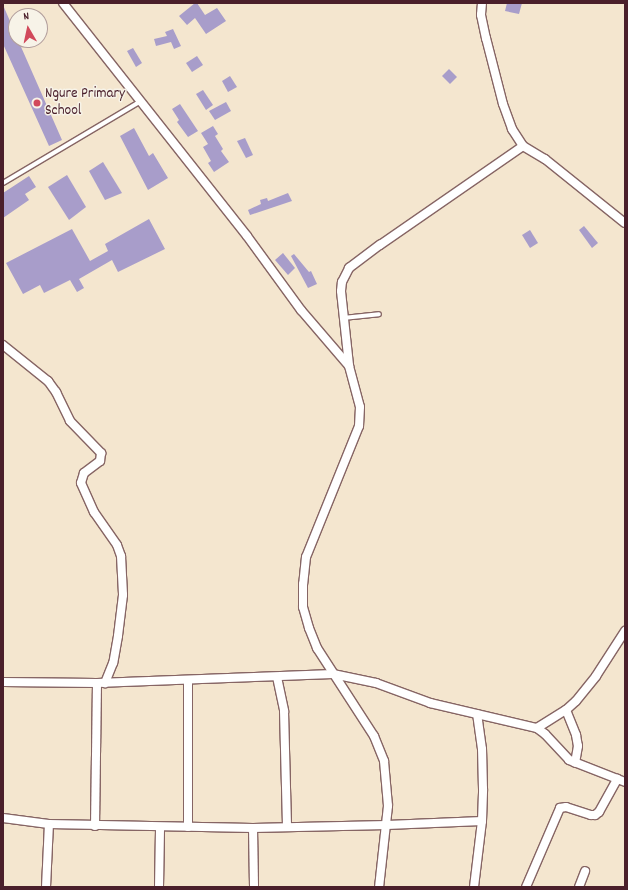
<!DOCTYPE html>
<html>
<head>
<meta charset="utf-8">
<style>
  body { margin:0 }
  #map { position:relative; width:628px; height:890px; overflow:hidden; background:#f4e6cf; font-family:Dekko,sans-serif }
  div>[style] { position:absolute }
  .building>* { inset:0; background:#a89dca }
  .roads { filter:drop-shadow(1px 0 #866564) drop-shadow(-1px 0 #866564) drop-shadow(0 1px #866564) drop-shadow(0 -1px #866564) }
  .service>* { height:4px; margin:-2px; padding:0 2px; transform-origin:2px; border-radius:2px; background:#fff }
  .minor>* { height:8px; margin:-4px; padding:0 4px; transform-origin:4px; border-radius:4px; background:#fff }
  .dots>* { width:11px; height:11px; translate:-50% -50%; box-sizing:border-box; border:2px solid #f7f3e8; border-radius:50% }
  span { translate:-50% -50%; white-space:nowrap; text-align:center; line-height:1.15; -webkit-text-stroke:3px #f7f3e8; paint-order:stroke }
  .poi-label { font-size:15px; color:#4a1f2b }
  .left { translate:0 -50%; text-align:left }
  .frame { position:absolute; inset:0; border:4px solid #4a1f2b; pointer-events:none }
  .north { position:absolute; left:8px; top:8px; width:40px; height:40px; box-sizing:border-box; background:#f7f3e8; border:1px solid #b29e9c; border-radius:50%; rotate:351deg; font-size:11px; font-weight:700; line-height:16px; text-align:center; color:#4a1f2b }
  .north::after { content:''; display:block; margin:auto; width:14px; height:18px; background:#d1495b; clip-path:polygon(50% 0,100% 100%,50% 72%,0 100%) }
</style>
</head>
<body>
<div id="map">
  <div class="building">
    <div style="clip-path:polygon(195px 3px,197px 3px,205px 15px,217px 8px,226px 21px,206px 34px,195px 18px,187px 25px,179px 16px)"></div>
    <div style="clip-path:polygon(507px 3px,522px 3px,519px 14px,505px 11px)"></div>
    <div style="clip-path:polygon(3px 5px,16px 35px,16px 40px,18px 40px,62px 140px,49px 146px,3px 44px)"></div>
    <div style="clip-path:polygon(173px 29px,181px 46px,174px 49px,171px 42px,156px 46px,154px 39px,167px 36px,165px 32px)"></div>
    <div style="clip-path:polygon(133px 48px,142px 63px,136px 67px,127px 51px)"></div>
    <div style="clip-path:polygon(197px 56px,203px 65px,192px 72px,186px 63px)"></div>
    <div style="clip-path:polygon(449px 69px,457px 77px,450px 84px,442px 76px)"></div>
    <div style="clip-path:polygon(230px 76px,237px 87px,228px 92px,222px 81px)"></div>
    <div style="clip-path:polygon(203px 90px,213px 105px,206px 110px,196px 94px)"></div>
    <div style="clip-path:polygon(226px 102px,231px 111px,215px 120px,209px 111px)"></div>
    <div style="clip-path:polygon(180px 104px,198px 131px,188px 137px,177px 122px,179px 120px,172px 109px)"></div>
    <div style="clip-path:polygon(213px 126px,218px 134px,215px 136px,223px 149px,221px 151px,229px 162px,214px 172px,208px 163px,211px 161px,203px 147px,208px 144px,201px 133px)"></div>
    <div style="clip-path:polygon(134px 128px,149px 156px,153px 153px,168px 178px,148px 190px,120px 136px)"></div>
    <div style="clip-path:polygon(245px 138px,253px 155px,246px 158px,237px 141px)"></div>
    <div style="clip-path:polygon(103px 162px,122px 193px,105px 200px,89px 171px)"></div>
    <div style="clip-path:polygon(67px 175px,86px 207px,69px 220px,48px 187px)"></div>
    <div style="clip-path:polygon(29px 176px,36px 187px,25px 194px,29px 200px,3px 218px,3px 193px)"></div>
    <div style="clip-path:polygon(288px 193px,292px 201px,250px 215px,248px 210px,261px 204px,260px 200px,267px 198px,268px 201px)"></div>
    <div style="clip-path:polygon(149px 219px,165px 249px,118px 272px,112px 260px,79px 279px,84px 288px,77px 292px,70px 280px,44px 293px,40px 285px,23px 294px,6px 263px,72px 229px,90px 261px,108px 251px,105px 244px)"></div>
    <div style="clip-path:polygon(584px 226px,598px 243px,592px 248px,579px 230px)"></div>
    <div style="clip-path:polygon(530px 230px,538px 243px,530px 248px,522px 235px)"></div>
    <div style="clip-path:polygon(283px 253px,295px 268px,288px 275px,275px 260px)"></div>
    <div style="clip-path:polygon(294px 254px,309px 272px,311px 271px,317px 284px,308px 288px,291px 256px)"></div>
  </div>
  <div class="roads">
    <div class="service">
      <div style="left:3px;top:183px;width:161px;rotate:-30.7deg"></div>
      <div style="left:343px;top:318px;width:36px;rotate:-6deg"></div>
    </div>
    <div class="minor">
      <div style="left:63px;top:3px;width:297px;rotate:51.7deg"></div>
      <div style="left:247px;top:236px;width:92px;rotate:53.9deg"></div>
      <div style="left:301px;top:310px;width:74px;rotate:49.4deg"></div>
      <div style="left:349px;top:366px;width:42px;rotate:75deg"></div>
      <div style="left:360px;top:407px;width:19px;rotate:93deg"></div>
      <div style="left:359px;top:426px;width:141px;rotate:112deg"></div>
      <div style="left:306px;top:557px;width:27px;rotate:96deg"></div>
      <div style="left:303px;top:584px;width:23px;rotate:90deg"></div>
      <div style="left:303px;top:607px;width:22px;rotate:74deg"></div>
      <div style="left:309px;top:628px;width:22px;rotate:68deg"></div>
      <div style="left:317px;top:648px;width:105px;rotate:57.1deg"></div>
      <div style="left:374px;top:736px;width:27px;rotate:68deg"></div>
      <div style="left:384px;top:761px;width:45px;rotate:84.9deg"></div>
      <div style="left:388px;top:806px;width:81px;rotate:96.3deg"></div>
      <div style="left:482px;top:3px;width:12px;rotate:95deg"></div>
      <div style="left:481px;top:15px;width:24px;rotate:78deg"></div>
      <div style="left:486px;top:38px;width:68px;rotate:75.6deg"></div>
      <div style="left:503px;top:104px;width:27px;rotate:70deg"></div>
      <div style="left:512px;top:129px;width:20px;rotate:57deg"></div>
      <div style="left:523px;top:146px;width:26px;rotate:31deg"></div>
      <div style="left:545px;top:159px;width:102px;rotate:38.7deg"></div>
      <div style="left:3px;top:345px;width:58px;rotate:38.7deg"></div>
      <div style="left:48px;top:381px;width:14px;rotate:54deg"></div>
      <div style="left:56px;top:392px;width:32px;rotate:64deg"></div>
      <div style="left:70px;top:421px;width:45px;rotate:45.9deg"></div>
      <div style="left:101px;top:453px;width:8px;rotate:97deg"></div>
      <div style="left:100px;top:461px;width:20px;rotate:143deg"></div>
      <div style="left:84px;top:473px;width:10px;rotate:107deg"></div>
      <div style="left:81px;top:483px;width:32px;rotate:66deg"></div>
      <div style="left:94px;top:512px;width:40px;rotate:55.1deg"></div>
      <div style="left:117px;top:545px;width:12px;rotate:70deg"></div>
      <div style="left:121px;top:556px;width:39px;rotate:87deg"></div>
      <div style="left:123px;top:595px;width:41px;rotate:97deg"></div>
      <div style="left:118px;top:636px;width:27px;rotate:100deg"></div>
      <div style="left:113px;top:663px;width:22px;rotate:112deg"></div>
      <div style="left:349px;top:365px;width:74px;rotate:-96.2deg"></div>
      <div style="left:341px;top:291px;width:9px;rotate:-84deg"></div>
      <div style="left:342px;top:282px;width:16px;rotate:-63deg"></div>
      <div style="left:349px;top:268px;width:39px;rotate:-37deg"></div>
      <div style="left:380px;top:245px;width:174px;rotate:-34.7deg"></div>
      <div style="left:277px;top:677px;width:35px;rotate:78deg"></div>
      <div style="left:284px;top:711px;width:115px;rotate:88.5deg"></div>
      <div style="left:188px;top:680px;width:147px;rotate:90deg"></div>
      <div style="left:3px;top:682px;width:94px;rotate:0.6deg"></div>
      <div style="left:97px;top:683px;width:236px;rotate:-2.2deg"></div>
      <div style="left:333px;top:674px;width:44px;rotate:11.8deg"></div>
      <div style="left:376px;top:683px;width:58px;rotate:20.3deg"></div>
      <div style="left:430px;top:703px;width:110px;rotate:13.2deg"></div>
      <div style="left:537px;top:728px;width:10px;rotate:37deg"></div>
      <div style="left:545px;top:734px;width:35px;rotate:47deg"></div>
      <div style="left:569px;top:760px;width:60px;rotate:21.4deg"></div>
      <div style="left:566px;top:710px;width:27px;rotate:68deg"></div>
      <div style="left:576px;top:735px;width:11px;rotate:80deg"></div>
      <div style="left:578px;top:746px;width:17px;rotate:100deg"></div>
      <div style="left:537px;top:728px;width:34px;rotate:-32deg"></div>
      <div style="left:566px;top:710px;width:13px;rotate:-42deg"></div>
      <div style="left:576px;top:701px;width:32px;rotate:-51deg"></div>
      <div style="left:596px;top:676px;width:54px;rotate:-57.2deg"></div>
      <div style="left:3px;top:818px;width:46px;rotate:7.4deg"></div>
      <div style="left:49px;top:824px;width:204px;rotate:1.1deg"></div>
      <div style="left:253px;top:828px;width:134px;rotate:-1.3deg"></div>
      <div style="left:387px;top:825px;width:95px;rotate:-2.4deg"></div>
      <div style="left:95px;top:826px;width:143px;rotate:-89.2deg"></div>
      <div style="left:253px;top:828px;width:59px;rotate:89deg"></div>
      <div style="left:46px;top:887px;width:63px;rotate:-87.3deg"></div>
      <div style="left:159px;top:887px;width:60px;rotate:-89deg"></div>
      <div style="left:474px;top:887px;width:66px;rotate:-83.1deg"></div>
      <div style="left:482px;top:821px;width:32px;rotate:-88deg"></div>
      <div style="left:483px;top:789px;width:40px;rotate:-91.4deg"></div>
      <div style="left:482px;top:749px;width:35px;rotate:-98deg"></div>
      <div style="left:526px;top:887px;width:86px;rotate:-66.7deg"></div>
      <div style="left:560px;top:808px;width:6px;rotate:-9deg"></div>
      <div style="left:566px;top:807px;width:26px;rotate:18deg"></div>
      <div style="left:591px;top:815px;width:4px"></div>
      <div style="left:595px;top:815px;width:5px;rotate:-37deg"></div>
      <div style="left:599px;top:812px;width:38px;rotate:-61deg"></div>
      <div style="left:579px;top:887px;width:17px;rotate:-69deg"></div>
    </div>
  </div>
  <div class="dots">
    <div style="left:37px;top:103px;background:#d1495b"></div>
  </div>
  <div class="poi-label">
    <span class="left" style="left:45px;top:103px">Ngure Primary<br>School</span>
  </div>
  <div class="frame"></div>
  <div class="north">N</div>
</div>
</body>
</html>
